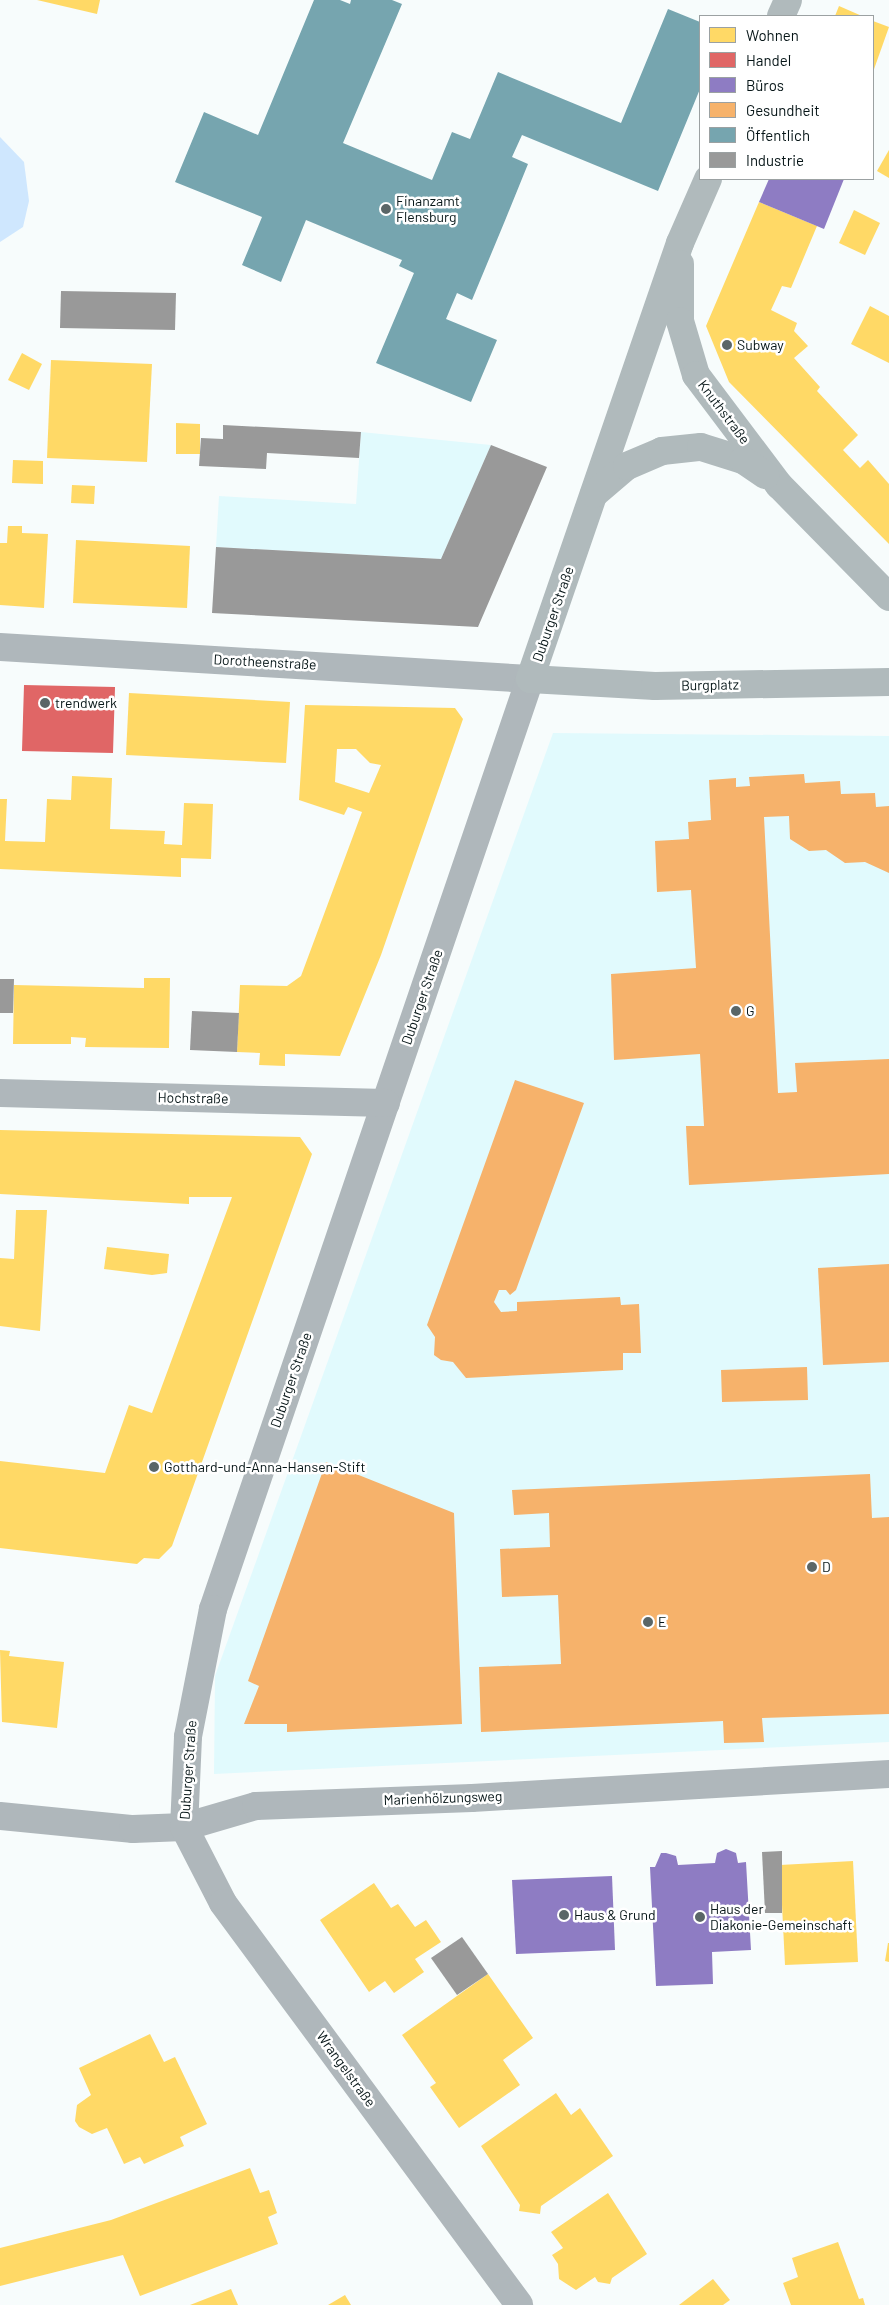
<!DOCTYPE html>
<html>
<head>
<meta charset="utf-8">
<style>
  body { margin:0 }
  #map { position:relative; width:889px; height:2305px; overflow:hidden; background:#f7fcfc; font-family:Barlow,sans-serif }
  div>[style] { position:absolute }
  .built>* { inset:0; background:#e1fafd }
  .water>* { inset:0; background:#cfe7fe }
  .homes>* { inset:0; background:#ffd966 }
  .shops>* { inset:0; background:#e06666 }
  .offices>* { inset:0; background:#8e7cc3 }
  .health>* { inset:0; background:#f6b26b }
  .public>* { inset:0; background:#76a5af }
  .industry>* { inset:0; background:#999 }
  .minor>* { height:28px; margin:-14px; padding:0 14px; transform-origin:14px; border-radius:14px; background:#afb7bb }
  .major>* { height:28px; margin:-14px; padding:0 14px; transform-origin:14px; border-radius:14px; background:#b0babc }
  .dots>* { width:14px; height:14px; translate:-50% -50%; box-sizing:border-box; border:2px solid #fff; border-radius:50% }
  span { translate:-50% -50%; white-space:nowrap; text-align:center; line-height:1.15; -webkit-text-stroke:5px #fff; paint-order:stroke }
  .poi-label { font-size:14px; color:#061517 }
  .left { translate:0 -50%; text-align:left }
  .street-label { font-size:14px; color:#061517 }
  .legend { position:absolute; left:699px; top:15px; width:175px; height:165px; box-sizing:border-box; background:#fff; border:1px solid #9ba1a2; margin:0; padding:6px 9px; list-style:none; font-size:15px; color:#061517 }
  .legend li { display:flex; align-items:center; gap:10px; height:25px }
  .legend b { width:25px; border:1px solid #9ba1a2 }
</style>
</head>
<body>
<div id="map">
  <div class="built">
    <div style="clip-path:polygon(361px 432px,491px 445px,441px 559px,216px 547px,219px 496px,356px 504px)"></div>
    <div style="clip-path:polygon(553px 733px,889px 736px,889px 1742px,214px 1774px,215px 1676px)"></div>
  </div>
  <div class="water">
    <div style="clip-path:polygon(0 137px,24px 162px,29px 201px,23px 227px,0 242px)"></div>
  </div>
  <div class="homes">
    <div style="clip-path:polygon(37px 0,100px 0,97px 14px)"></div>
    <div style="clip-path:polygon(839px 6px,862px 16px,835px 16px)"></div>
    <div style="clip-path:polygon(873px 21px,889px 27px,873px 72px)"></div>
    <div style="clip-path:polygon(889px 150px,889px 178px,877px 171px)"></div>
    <div style="clip-path:polygon(evenodd,759px 202px,817px 226px,791px 288px,782px 286px,771px 310px,797px 323px,794px 331px,808px 346px,794px 358px,820px 387px,817px 391px,858px 435px,843px 450px,860px 468px,868px 460px,889px 484px,889px 544px,729px 382px,706px 326px,759px 202px,765px 343px,769px 346px,761px 353px,756px 346px,765px 343px)"></div>
    <div style="clip-path:polygon(854px 210px,880px 223px,865px 255px,839px 243px)"></div>
    <div style="clip-path:polygon(870px 306px,889px 316px,889px 363px,851px 344px)"></div>
    <div style="clip-path:polygon(22px 353px,42px 364px,29px 390px,8px 380px)"></div>
    <div style="clip-path:polygon(51px 360px,152px 364px,147px 462px,47px 458px)"></div>
    <div style="clip-path:polygon(176px 423px,200px 424px,200px 454px,176px 454px)"></div>
    <div style="clip-path:polygon(13px 460px,43px 461px,43px 484px,12px 483px)"></div>
    <div style="clip-path:polygon(72px 485px,95px 486px,94px 504px,71px 503px)"></div>
    <div style="clip-path:polygon(8px 526px,22px 526px,22px 533px,48px 534px,44px 608px,0 605px,0 543px,7px 543px)"></div>
    <div style="clip-path:polygon(76px 540px,190px 546px,187px 608px,73px 603px)"></div>
    <div style="clip-path:polygon(129px 693px,290px 702px,286px 763px,126px 755px)"></div>
    <div style="clip-path:polygon(evenodd,305px 705px,455px 708px,463px 719px,381px 955px,340px 1056px,285px 1054px,285px 1066px,259px 1065px,260px 1053px,237px 1052px,240px 985px,287px 986px,301px 976px,362px 812px,348px 807px,344px 815px,299px 800px,305px 705px,337px 749px,356px 749px,370px 763px,381px 765px,369px 793px,335px 782px,337px 749px)"></div>
    <div style="clip-path:polygon(72px 776px,112px 778px,110px 829px,165px 831px,164px 844px,182px 845px,184px 803px,213px 804px,211px 859px,181px 858px,181px 877px,0 869px,0 799px,7px 799px,5px 841px,45px 842px,47px 799px,71px 800px)"></div>
    <div style="clip-path:polygon(144px 978px,170px 978px,169px 1048px,85px 1047px,86px 1038px,71px 1037px,71px 1044px,13px 1044px,14px 985px,144px 988px)"></div>
    <div style="clip-path:polygon(0 1130px,300px 1137px,312px 1154px,172px 1546px,159px 1559px,144px 1558px,137px 1564px,0 1548px,0 1461px,105px 1473px,129px 1405px,152px 1413px,232px 1197px,189px 1197px,189px 1204px,0 1194px)"></div>
    <div style="clip-path:polygon(16px 1210px,47px 1210px,40px 1331px,0 1326px,0 1258px,14px 1259px)"></div>
    <div style="clip-path:polygon(107px 1247px,169px 1254px,167px 1273px,152px 1275px,104px 1269px)"></div>
    <div style="clip-path:polygon(0 1650px,10px 1651px,9px 1656px,64px 1662px,57px 1728px,2px 1722px)"></div>
    <div style="clip-path:polygon(853px 1861px,858px 1962px,785px 1965px,780px 1865px)"></div>
    <div style="clip-path:polygon(374px 1883px,391px 1908px,398px 1904px,415px 1927px,426px 1920px,441px 1942px,415px 1959px,424px 1972px,394px 1993px,385px 1981px,369px 1992px,320px 1920px)"></div>
    <div style="clip-path:polygon(888px 1943px,889px 1943px,889px 1962px,885px 1961px)"></div>
    <div style="clip-path:polygon(488px 1974px,533px 2038px,503px 2060px,520px 2085px,459px 2128px,430px 2087px,436px 2083px,402px 2035px)"></div>
    <div style="clip-path:polygon(150px 2034px,164px 2062px,175px 2057px,207px 2124px,180px 2137px,184px 2146px,144px 2164px,140px 2157px,124px 2164px,107px 2128px,92px 2134px,79px 2127px,75px 2121px,77px 2105px,91px 2095px,79px 2068px)"></div>
    <div style="clip-path:polygon(556px 2093px,571px 2115px,580px 2108px,613px 2156px,541px 2206px,540px 2214px,519px 2211px,520px 2205px,481px 2146px)"></div>
    <div style="clip-path:polygon(250px 2168px,260px 2193px,269px 2190px,277px 2213px,268px 2217px,278px 2244px,140px 2296px,123px 2255px,0 2286px,0 2248px,111px 2220px)"></div>
    <div style="clip-path:polygon(608px 2193px,647px 2254px,612px 2278px,610px 2284px,598px 2282px,595px 2277px,576px 2290px,559px 2279px,558px 2264px,552px 2255px,563px 2248px,551px 2232px)"></div>
    <div style="clip-path:polygon(838px 2242px,859px 2299px,863px 2298px,865px 2305px,791px 2305px,783px 2283px,798px 2277px,792px 2258px)"></div>
    <div style="clip-path:polygon(713px 2279px,730px 2300px,723px 2305px,679px 2305px)"></div>
    <div style="clip-path:polygon(231px 2289px,238px 2305px,190px 2305px)"></div>
    <div style="clip-path:polygon(345px 2295px,351px 2305px,328px 2305px)"></div>
  </div>
  <div class="shops">
    <div style="clip-path:polygon(24px 685px,115px 687px,113px 753px,22px 751px)"></div>
  </div>
  <div class="offices">
    <div style="clip-path:polygon(769px 179px,844px 179px,824px 229px,759px 202px)"></div>
    <div style="clip-path:polygon(726px 1849px,736px 1853px,738px 1863px,746px 1862px,751px 1950px,712px 1952px,713px 1984px,656px 1986px,650px 1867px,655px 1867px,661px 1853px,666px 1853px,676px 1856px,678px 1865px,715px 1863px,717px 1853px)"></div>
    <div style="clip-path:polygon(612px 1876px,615px 1950px,516px 1954px,512px 1880px)"></div>
  </div>
  <div class="health">
    <div style="clip-path:polygon(804px 774px,805px 783px,840px 781px,841px 794px,875px 793px,876px 807px,889px 806px,889px 873px,865px 862px,845px 863px,826px 850px,809px 851px,790px 839px,789px 816px,764px 817px,778px 1093px,797px 1092px,795px 1063px,889px 1059px,889px 1174px,689px 1185px,686px 1126px,704px 1126px,700px 1054px,614px 1060px,611px 974px,696px 968px,691px 890px,657px 892px,655px 841px,689px 839px,688px 822px,711px 820px,709px 780px,736px 778px,736px 787px,750px 786px,749px 777px)"></div>
    <div style="clip-path:polygon(515px 1080px,584px 1103px,516px 1290px,510px 1295px,506px 1290px,499px 1290px,494px 1302px,501px 1312px,517px 1311px,517px 1302px,620px 1297px,621px 1305px,639px 1304px,641px 1353px,623px 1353px,623px 1370px,466px 1378px,453px 1362px,441px 1360px,434px 1355px,435px 1337px,427px 1325px)"></div>
    <div style="clip-path:polygon(889px 1264px,889px 1362px,823px 1365px,818px 1268px)"></div>
    <div style="clip-path:polygon(807px 1367px,808px 1400px,722px 1402px,721px 1370px)"></div>
    <div style="clip-path:polygon(326px 1462px,454px 1513px,462px 1724px,287px 1732px,287px 1724px,244px 1724px,259px 1686px,248px 1681px)"></div>
    <div style="clip-path:polygon(870px 1474px,872px 1518px,889px 1517px,889px 1714px,762px 1718px,764px 1742px,724px 1743px,723px 1721px,481px 1732px,479px 1667px,561px 1664px,558px 1595px,502px 1597px,500px 1549px,550px 1547px,549px 1513px,514px 1515px,512px 1490px)"></div>
  </div>
  <div class="public">
    <div style="clip-path:polygon(314px 0,340px 0,350px 4px,351px 0,392px 0,402px 4px,343px 143px,432px 180px,452px 132px,470px 139px,498px 72px,621px 123px,668px 9px,700px 22px,700px 89px,658px 191px,522px 135px,512px 157px,528px 164px,504px 223px,472px 300px,457px 293px,446px 319px,497px 340px,471px 402px,376px 363px,414px 273px,399px 266px,402px 260px,306px 220px,281px 282px,242px 265px,262px 217px,175px 182px,204px 112px,258px 135px)"></div>
  </div>
  <div class="industry">
    <div style="clip-path:polygon(61px 291px,176px 293px,175px 330px,60px 328px)"></div>
    <div style="clip-path:polygon(223px 425px,361px 432px,359px 458px,267px 453px,266px 469px,199px 466px,201px 438px,223px 439px)"></div>
    <div style="clip-path:polygon(491px 445px,547px 467px,478px 627px,212px 613px,216px 547px,441px 559px)"></div>
    <div style="clip-path:polygon(0 979px,14px 979px,13px 1013px,0 1013px)"></div>
    <div style="clip-path:polygon(192px 1011px,239px 1013px,237px 1052px,190px 1050px)"></div>
    <div style="clip-path:polygon(782px 1851px,782px 1913px,765px 1913px,762px 1852px)"></div>
    <div style="clip-path:polygon(462px 1937px,488px 1974px,457px 1995px,431px 1958px)"></div>
  </div>
  <div class="minor">
    <div style="left:0;top:647px;width:531px;rotate:3.46deg"></div>
    <div style="left:530px;top:679px;width:983px;rotate:108.82deg"></div>
    <div style="left:213px;top:1609px;width:130px;rotate:101.1deg"></div>
    <div style="left:188px;top:1737px;width:90px;rotate:92.5deg"></div>
    <div style="left:0;top:1093px;width:386px;rotate:1.5deg"></div>
    <div style="left:0;top:1816px;width:134px;rotate:5.6deg"></div>
    <div style="left:133px;top:1829px;width:51px;rotate:-2.2deg"></div>
    <div style="left:184px;top:1827px;width:75px;rotate:-16.3deg"></div>
    <div style="left:256px;top:1806px;width:216px;rotate:-2.1deg"></div>
    <div style="left:472px;top:1798px;width:418px;rotate:-3.3deg"></div>
    <div style="left:184px;top:1827px;width:85px;rotate:62.8deg"></div>
    <div style="left:223px;top:1903px;width:499px;rotate:53.6deg"></div>
  </div>
  <div class="major">
    <div style="left:781px;top:16px;width:17px;rotate:-66deg"></div>
    <div style="left:708px;top:179px;width:70px;rotate:113.6deg"></div>
    <div style="left:680px;top:243px;width:461px;rotate:109deg"></div>
    <div style="left:530px;top:679px;width:125px;rotate:3.2deg"></div>
    <div style="left:655px;top:686px;width:234px;rotate:-1deg"></div>
    <div style="left:680px;top:264px;width:57px;rotate:90deg"></div>
    <div style="left:680px;top:321px;width:56px;rotate:73.5deg"></div>
    <div style="left:696px;top:375px;width:138px;rotate:53deg"></div>
    <div style="left:779px;top:485px;width:157px;rotate:45.5deg"></div>
    <div style="left:594px;top:494px;width:43px;rotate:-40.3deg"></div>
    <div style="left:627px;top:466px;width:38px;rotate:-23deg"></div>
    <div style="left:662px;top:451px;width:39px;rotate:-6deg"></div>
    <div style="left:701px;top:447px;width:44px;rotate:17.2deg"></div>
    <div style="left:743px;top:460px;width:27px;rotate:34deg"></div>
  </div>
  <div class="dots">
    <div style="left:386px;top:209px;background:#5a6667"></div>
    <div style="left:727px;top:345px;background:#5a6667"></div>
    <div style="left:45px;top:703px;background:#5a6667"></div>
    <div style="left:736px;top:1011px;background:#5a6667"></div>
    <div style="left:154px;top:1467px;background:#5a6667"></div>
    <div style="left:812px;top:1567px;background:#5a6667"></div>
    <div style="left:648px;top:1622px;background:#5a6667"></div>
    <div style="left:564px;top:1915px;background:#5a6667"></div>
    <div style="left:700px;top:1917px;background:#5a6667"></div>
  </div>
  <div class="poi-label">
    <span class="left" style="left:396px;top:209px">Finanzamt<br>Flensburg</span>
    <span class="left" style="left:737px;top:345px">Subway</span>
    <span class="left" style="left:55px;top:703px">trendwerk</span>
    <span class="left" style="left:746px;top:1011px">G</span>
    <span class="left" style="left:164px;top:1467px">Gotthard-und-Anna-Hansen-Stift</span>
    <span class="left" style="left:822px;top:1567px">D</span>
    <span class="left" style="left:658px;top:1622px">E</span>
    <span class="left" style="left:710px;top:1917px">Haus der<br>Diakonie-Gemeinschaft</span>
    <span class="left" style="left:574px;top:1915px">Haus &amp; Grund</span>
  </div>
  <div class="street-label">
    <span style="left:724px;top:412px;rotate:53deg">Knuthstraße</span>
    <span style="left:553px;top:614px;rotate:-71deg">Duburger Straße</span>
    <span style="left:265px;top:662px;rotate:3deg">Dorotheenstraße</span>
    <span style="left:710px;top:685px;rotate:-1deg">Burgplatz</span>
    <span style="left:422px;top:997px;rotate:-71deg">Duburger Straße</span>
    <span style="left:193px;top:1098px;rotate:1deg">Hochstraße</span>
    <span style="left:291px;top:1380px;rotate:-71deg">Duburger Straße</span>
    <span style="left:188px;top:1770px;rotate:-86deg">Duburger Straße</span>
    <span style="left:443px;top:1798px;rotate:-2deg">Marienhölzungsweg</span>
    <span style="left:346px;top:2069px;rotate:54deg">Wrangelstraße</span>
  </div>
  <ul class="legend">
  <li><b style="height:14px;background:#ffd966"></b>Wohnen</li>
  <li><b style="height:14px;background:#e06666"></b>Handel</li>
  <li><b style="height:14px;background:#8e7cc3"></b>Büros</li>
  <li><b style="height:14px;background:#f6b26b"></b>Gesundheit</li>
  <li><b style="height:14px;background:#76a5af"></b>Öffentlich</li>
  <li><b style="height:14px;background:#999"></b>Industrie</li>
  </ul>
</div>
</body>
</html>
